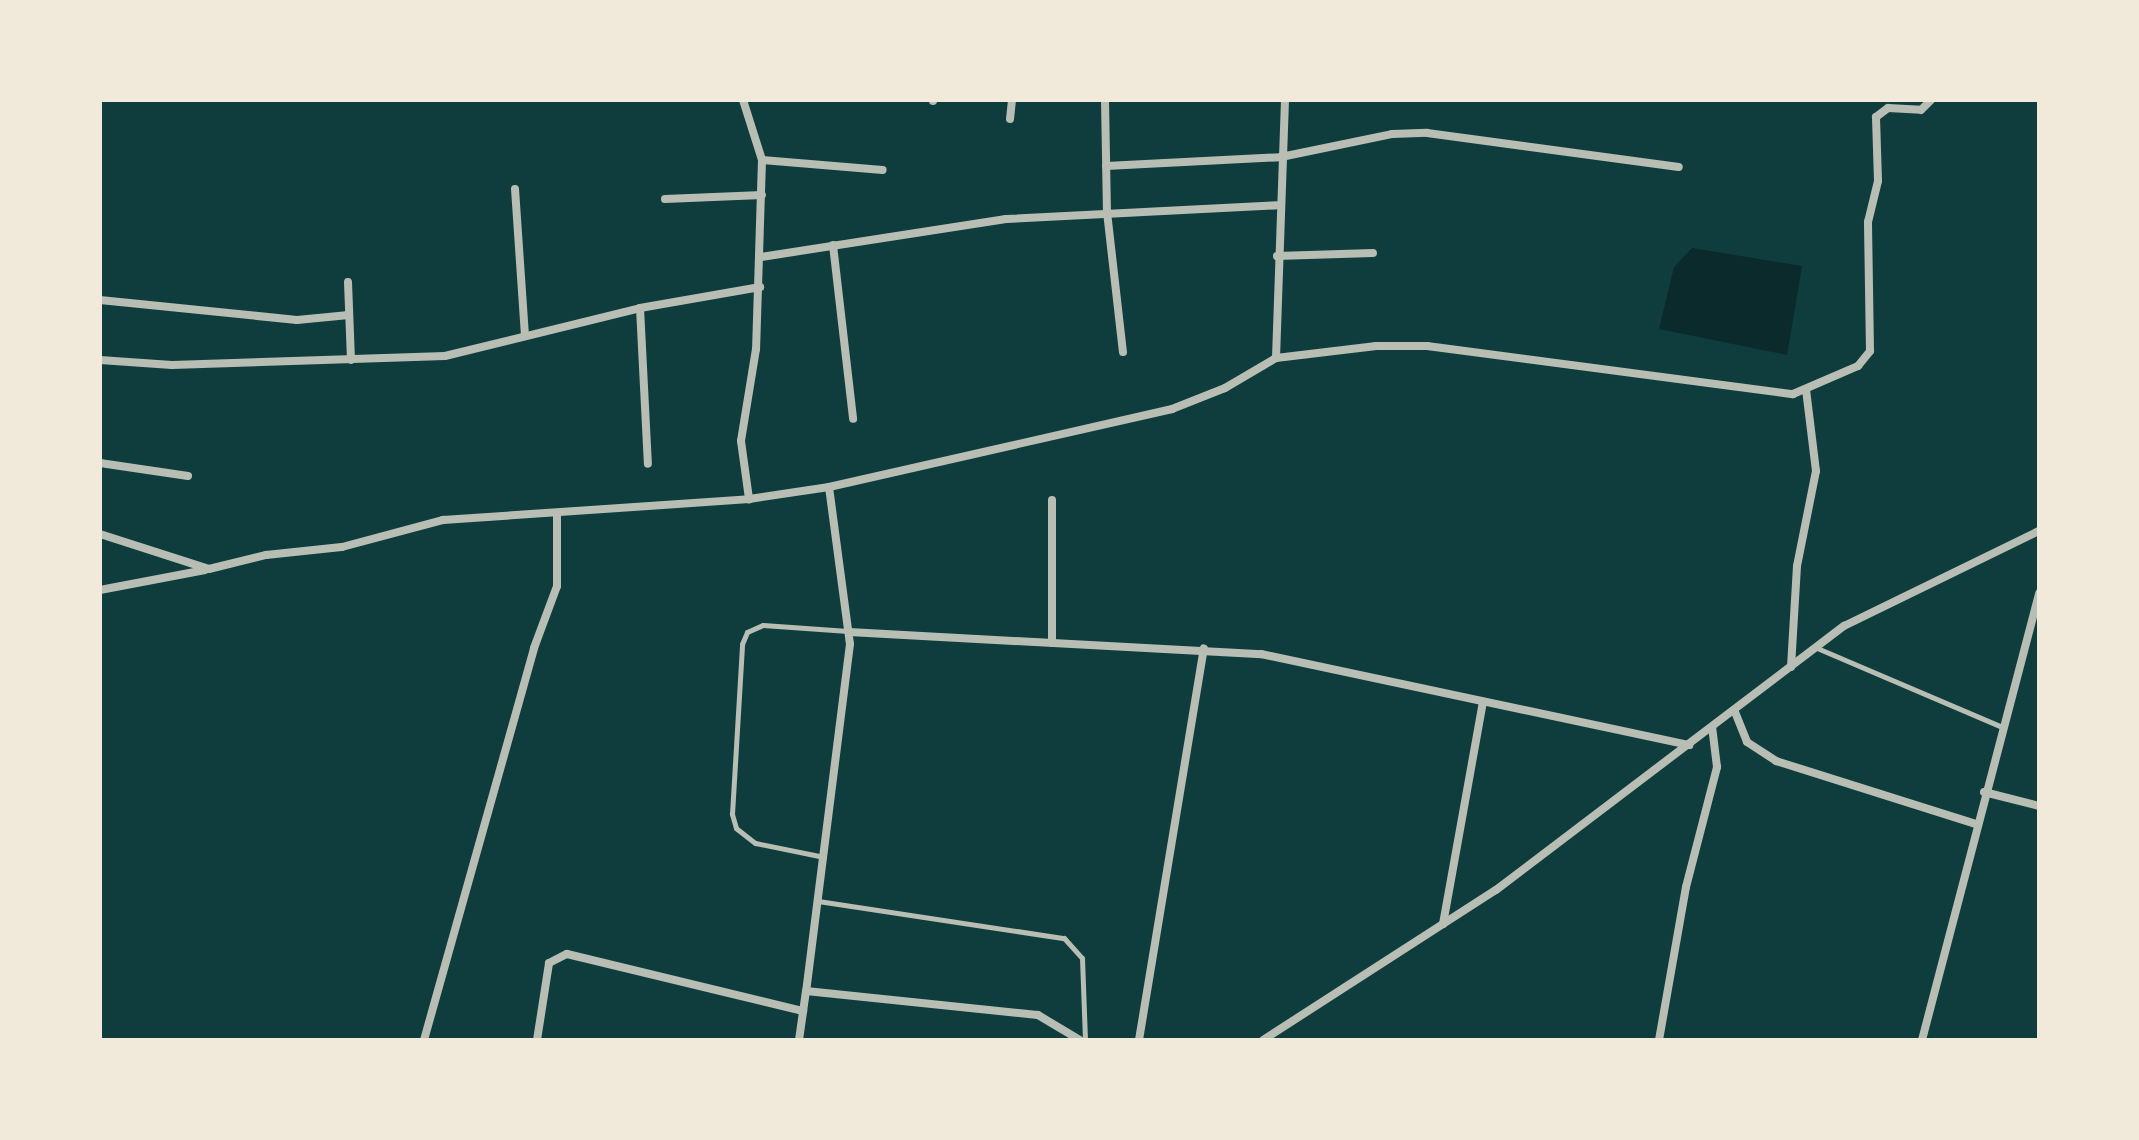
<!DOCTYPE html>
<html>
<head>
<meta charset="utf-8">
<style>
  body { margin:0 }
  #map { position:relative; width:2139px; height:1140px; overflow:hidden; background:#0f3d3e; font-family:Cabin,sans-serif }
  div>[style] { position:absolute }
  .water>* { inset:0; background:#0a2a2b }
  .service>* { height:5px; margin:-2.5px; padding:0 2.5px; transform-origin:2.5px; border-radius:2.5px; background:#b8beb3 }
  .minor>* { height:8px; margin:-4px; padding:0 4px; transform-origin:4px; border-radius:4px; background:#b8beb3 }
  span { translate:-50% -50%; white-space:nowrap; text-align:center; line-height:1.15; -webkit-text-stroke:8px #f1e9da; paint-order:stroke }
  .frame { position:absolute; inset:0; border:102px solid #f1e9da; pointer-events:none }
</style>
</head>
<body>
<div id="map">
  <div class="water">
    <div style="clip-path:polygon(1692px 248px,1802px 266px,1787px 355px,1659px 329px,1674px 267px)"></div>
  </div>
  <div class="service">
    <div style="left:1817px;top:648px;width:201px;rotate:23.1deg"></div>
    <div style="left:824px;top:857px;width:70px;rotate:-168.5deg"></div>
    <div style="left:755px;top:843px;width:24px;rotate:-142deg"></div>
    <div style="left:736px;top:828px;width:15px;rotate:-106deg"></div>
    <div style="left:732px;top:814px;width:170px;rotate:-86.6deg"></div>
    <div style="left:742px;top:644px;width:13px;rotate:-67deg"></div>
    <div style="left:747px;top:632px;width:17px;rotate:-24deg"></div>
    <div style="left:763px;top:625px;width:85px;rotate:4deg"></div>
    <div style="left:818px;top:901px;width:249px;rotate:8.6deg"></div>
    <div style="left:1064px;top:938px;width:27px;rotate:48deg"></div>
    <div style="left:1082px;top:958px;width:82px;rotate:87.9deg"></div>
  </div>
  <div class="minor">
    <div style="left:743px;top:100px;width:63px;rotate:72.4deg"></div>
    <div style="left:762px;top:160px;width:189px;rotate:91.8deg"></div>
    <div style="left:756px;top:349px;width:93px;rotate:99.3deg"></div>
    <div style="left:741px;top:441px;width:59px;rotate:82.1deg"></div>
    <div style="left:1105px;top:100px;width:112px;rotate:89deg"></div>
    <div style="left:1107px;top:212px;width:141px;rotate:83.5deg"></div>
    <div style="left:933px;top:101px;width:1px;rotate:-90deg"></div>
    <div style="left:1010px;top:119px;width:19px;rotate:-84deg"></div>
    <div style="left:762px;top:160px;width:121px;rotate:4.7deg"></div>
    <div style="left:1106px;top:166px;width:175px;rotate:-2.9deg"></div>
    <div style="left:1281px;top:157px;width:113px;rotate:-11.7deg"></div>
    <div style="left:1392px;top:134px;width:35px;rotate:-2deg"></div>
    <div style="left:1427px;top:133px;width:254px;rotate:7.7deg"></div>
    <div style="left:515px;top:189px;width:146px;rotate:86.1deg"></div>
    <div style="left:665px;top:199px;width:97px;rotate:-2.4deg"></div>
    <div style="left:833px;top:245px;width:175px;rotate:83.4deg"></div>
    <div style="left:1277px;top:256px;width:96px;rotate:-1.8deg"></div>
    <div style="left:761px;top:257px;width:248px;rotate:-8.8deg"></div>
    <div style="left:1006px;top:219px;width:272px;rotate:-2.9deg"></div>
    <div style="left:348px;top:282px;width:78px;rotate:87.8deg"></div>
    <div style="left:100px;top:300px;width:198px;rotate:5.8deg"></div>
    <div style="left:297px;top:320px;width:52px;rotate:-5.5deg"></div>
    <div style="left:640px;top:308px;width:156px;rotate:87.1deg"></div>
    <div style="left:1276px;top:358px;width:258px;rotate:-88deg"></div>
    <div style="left:100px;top:360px;width:72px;rotate:4deg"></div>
    <div style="left:172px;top:365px;width:273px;rotate:-1.9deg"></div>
    <div style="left:445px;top:356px;width:201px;rotate:-13.8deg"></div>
    <div style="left:640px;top:308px;width:122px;rotate:-9.9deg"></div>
    <div style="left:100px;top:463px;width:89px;rotate:8.4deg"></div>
    <div style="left:829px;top:487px;width:158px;rotate:82.4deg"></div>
    <div style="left:850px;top:644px;width:350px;rotate:97.2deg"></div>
    <div style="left:806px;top:991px;width:233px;rotate:5.9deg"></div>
    <div style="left:1038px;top:1015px;width:49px;rotate:30.8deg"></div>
    <div style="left:1052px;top:500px;width:143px;rotate:90deg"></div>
    <div style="left:100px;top:534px;width:114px;rotate:17.8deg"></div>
    <div style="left:209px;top:569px;width:59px;rotate:-13.8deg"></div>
    <div style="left:266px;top:555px;width:76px;rotate:-6deg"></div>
    <div style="left:342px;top:547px;width:105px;rotate:-15deg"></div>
    <div style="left:443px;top:520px;width:307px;rotate:-3.9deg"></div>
    <div style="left:749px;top:499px;width:81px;rotate:-8.5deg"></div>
    <div style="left:829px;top:487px;width:352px;rotate:-12.8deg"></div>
    <div style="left:1172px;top:409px;width:57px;rotate:-21.6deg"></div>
    <div style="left:1225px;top:388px;width:59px;rotate:-30.5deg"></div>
    <div style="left:1276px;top:358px;width:101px;rotate:-6.8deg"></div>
    <div style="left:1376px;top:346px;width:51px"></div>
    <div style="left:1427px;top:346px;width:369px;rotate:7.5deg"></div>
    <div style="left:1793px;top:394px;width:71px;rotate:-23.3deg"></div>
    <div style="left:1858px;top:366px;width:19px;rotate:-51deg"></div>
    <div style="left:1870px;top:351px;width:129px;rotate:-90.9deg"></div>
    <div style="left:1868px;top:222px;width:42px;rotate:-76.3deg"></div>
    <div style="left:1878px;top:181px;width:64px;rotate:-91.8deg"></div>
    <div style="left:1876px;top:117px;width:15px;rotate:-37deg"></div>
    <div style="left:1888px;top:108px;width:33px;rotate:3deg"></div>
    <div style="left:1921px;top:110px;width:14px;rotate:-45deg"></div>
    <div style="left:100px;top:590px;width:107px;rotate:-10.8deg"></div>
    <div style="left:849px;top:632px;width:413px;rotate:3.1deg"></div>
    <div style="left:1261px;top:654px;width:438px;rotate:12deg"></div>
    <div style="left:1791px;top:667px;width:101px;rotate:-86.6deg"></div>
    <div style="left:1797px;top:566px;width:97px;rotate:-78.7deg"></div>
    <div style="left:1816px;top:471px;width:82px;rotate:-97deg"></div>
    <div style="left:1735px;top:712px;width:32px;rotate:68deg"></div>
    <div style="left:1747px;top:742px;width:35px;rotate:33deg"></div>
    <div style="left:1776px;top:761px;width:210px;rotate:17.5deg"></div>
    <div style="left:1984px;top:792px;width:57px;rotate:14.3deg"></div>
    <div style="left:1443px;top:924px;width:226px;rotate:-79.8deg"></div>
    <div style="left:424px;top:1040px;width:407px;rotate:-74.3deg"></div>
    <div style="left:534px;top:648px;width:66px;rotate:-69.6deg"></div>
    <div style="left:557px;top:586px;width:73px;rotate:-90deg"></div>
    <div style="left:537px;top:1040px;width:78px;rotate:-81.1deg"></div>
    <div style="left:549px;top:963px;width:20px;rotate:-27deg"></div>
    <div style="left:567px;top:954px;width:243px;rotate:13.6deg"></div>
    <div style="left:799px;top:1040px;width:49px;rotate:-81.9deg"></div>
    <div style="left:1139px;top:1040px;width:397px;rotate:-80.6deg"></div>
    <div style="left:1263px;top:1040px;width:277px;rotate:-32.8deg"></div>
    <div style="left:1496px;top:890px;width:437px;rotate:-37.2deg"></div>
    <div style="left:1844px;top:626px;width:217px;rotate:-26deg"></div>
    <div style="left:1659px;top:1040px;width:155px;rotate:-80deg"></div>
    <div style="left:1686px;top:887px;width:124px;rotate:-75.5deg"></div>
    <div style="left:1717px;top:767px;width:39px;rotate:-97deg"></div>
    <div style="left:1922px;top:1040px;width:462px;rotate:-75.3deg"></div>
  </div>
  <div class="frame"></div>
</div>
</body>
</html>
